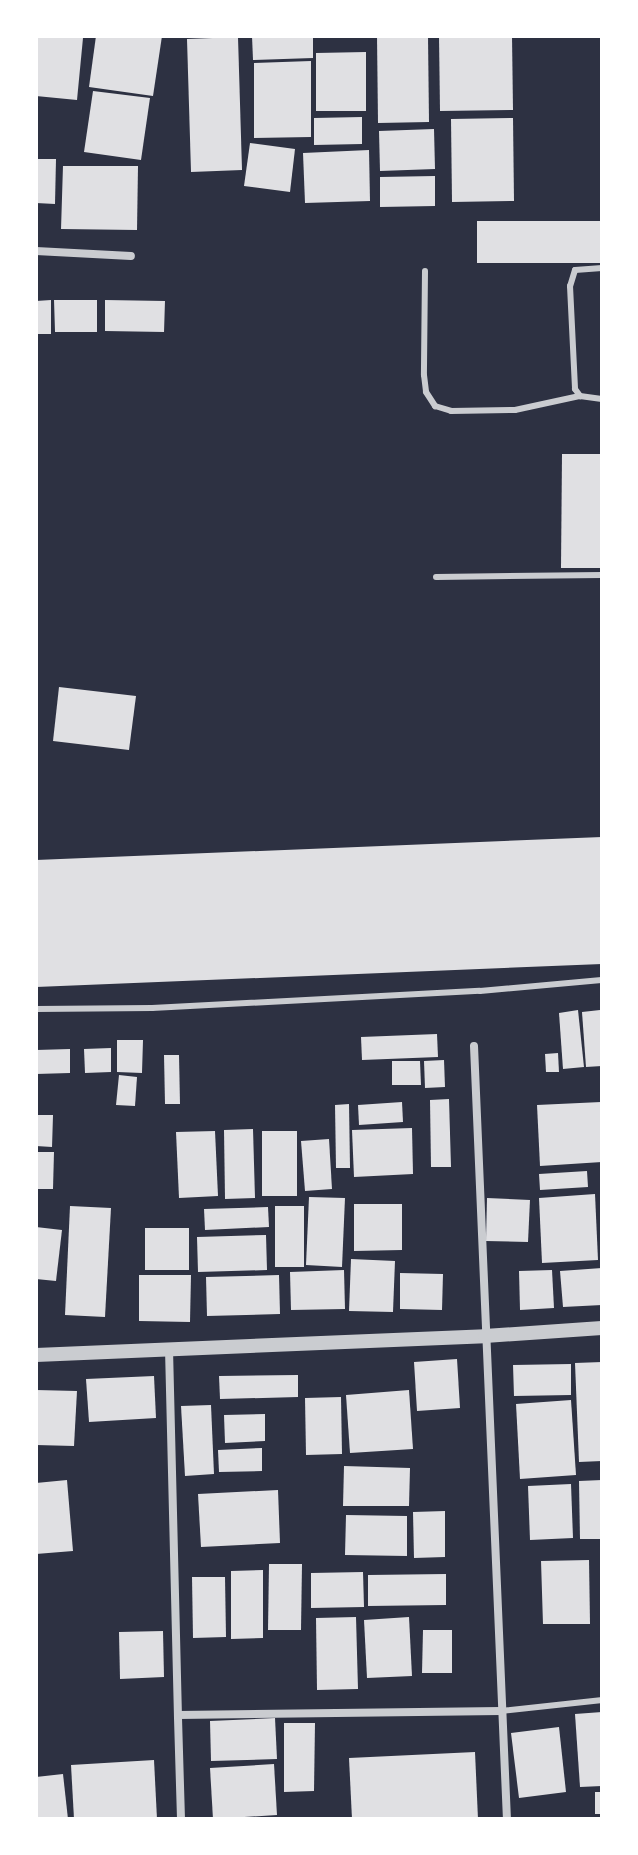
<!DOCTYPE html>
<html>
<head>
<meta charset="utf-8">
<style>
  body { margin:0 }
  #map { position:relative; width:638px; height:1855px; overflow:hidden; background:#2d3142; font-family:"Noto Serif",serif }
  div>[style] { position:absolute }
  .building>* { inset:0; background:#e0e0e3 }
  .service>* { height:6px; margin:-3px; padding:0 3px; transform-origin:3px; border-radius:3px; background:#caccd0 }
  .minor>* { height:8px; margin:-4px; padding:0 4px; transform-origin:4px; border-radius:4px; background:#caccd0 }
  .tertiary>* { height:14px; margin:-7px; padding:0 7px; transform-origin:7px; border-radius:7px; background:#caccd0 }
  span { translate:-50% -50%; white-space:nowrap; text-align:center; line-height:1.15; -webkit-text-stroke:6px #fff; paint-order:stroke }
  .frame { position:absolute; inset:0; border:38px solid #fff; pointer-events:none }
</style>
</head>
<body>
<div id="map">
  <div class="building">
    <div style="clip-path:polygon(36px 36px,83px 38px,77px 100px,36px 96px)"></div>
    <div style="clip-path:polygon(96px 36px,162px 36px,153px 96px,89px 87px)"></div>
    <div style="clip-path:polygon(252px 36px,313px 36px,313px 58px,253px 60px)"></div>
    <div style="clip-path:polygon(377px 36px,428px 36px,429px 122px,378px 123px)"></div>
    <div style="clip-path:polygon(439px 36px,512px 36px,513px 110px,440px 111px)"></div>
    <div style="clip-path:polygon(238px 37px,242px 170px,191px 172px,187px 39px)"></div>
    <div style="clip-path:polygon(366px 52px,366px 111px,316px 111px,316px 53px)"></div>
    <div style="clip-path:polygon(311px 61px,311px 137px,254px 138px,254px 63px)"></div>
    <div style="clip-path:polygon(93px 91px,150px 98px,141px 160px,84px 152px)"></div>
    <div style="clip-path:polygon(362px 117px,362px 144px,314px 145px,314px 118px)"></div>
    <div style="clip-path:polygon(513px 118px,514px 201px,452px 202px,451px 119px)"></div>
    <div style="clip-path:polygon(434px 129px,435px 169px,380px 171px,379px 131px)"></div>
    <div style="clip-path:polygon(250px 143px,295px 149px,290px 192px,244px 186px)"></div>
    <div style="clip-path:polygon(369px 150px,370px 201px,305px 203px,303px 153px)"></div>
    <div style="clip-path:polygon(36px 159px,56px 159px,55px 204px,36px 203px)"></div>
    <div style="clip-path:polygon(63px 166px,138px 166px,137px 230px,61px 229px)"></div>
    <div style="clip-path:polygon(435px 176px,435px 206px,380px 207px,380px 177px)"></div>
    <div style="clip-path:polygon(477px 221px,602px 221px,602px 263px,477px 263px)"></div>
    <div style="clip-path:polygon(51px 300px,51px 334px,36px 334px,36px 301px)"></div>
    <div style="clip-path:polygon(54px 300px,97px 300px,97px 332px,55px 332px)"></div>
    <div style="clip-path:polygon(105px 300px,165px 301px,164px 332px,105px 331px)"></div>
    <div style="clip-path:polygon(562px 454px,602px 454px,602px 568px,561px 568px)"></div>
    <div style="clip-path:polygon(59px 687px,136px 696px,129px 750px,53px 741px)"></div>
    <div style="clip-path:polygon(602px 837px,602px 964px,36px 987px,36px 860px)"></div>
    <div style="clip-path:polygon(578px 1010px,584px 1067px,563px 1069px,559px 1013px)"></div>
    <div style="clip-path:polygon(600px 1010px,602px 1066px,586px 1067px,582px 1012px)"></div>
    <div style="clip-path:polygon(437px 1034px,438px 1057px,362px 1060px,361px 1037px)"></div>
    <div style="clip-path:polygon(117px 1040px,143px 1040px,142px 1073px,117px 1072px)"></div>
    <div style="clip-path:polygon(111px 1048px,111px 1072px,85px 1073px,84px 1049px)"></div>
    <div style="clip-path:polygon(70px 1049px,70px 1073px,36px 1074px,36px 1050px)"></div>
    <div style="clip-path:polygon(558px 1053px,559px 1072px,546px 1072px,545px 1054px)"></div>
    <div style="clip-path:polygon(164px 1055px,179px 1055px,180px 1104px,165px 1104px)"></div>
    <div style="clip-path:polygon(444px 1060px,445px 1087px,425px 1088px,424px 1061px)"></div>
    <div style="clip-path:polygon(392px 1061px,420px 1061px,421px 1085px,392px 1085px)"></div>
    <div style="clip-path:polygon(119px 1075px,137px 1077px,135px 1106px,116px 1105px)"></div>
    <div style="clip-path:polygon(449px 1099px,451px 1167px,431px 1167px,430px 1100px)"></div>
    <div style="clip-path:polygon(402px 1102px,403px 1122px,359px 1125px,358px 1105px)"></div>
    <div style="clip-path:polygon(601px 1102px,602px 1162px,540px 1166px,537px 1105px)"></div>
    <div style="clip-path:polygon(349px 1104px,350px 1168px,336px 1168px,335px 1105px)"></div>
    <div style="clip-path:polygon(36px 1115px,53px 1115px,52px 1147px,36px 1146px)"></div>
    <div style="clip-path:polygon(412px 1128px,413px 1174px,354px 1177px,352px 1130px)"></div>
    <div style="clip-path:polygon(253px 1129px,255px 1198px,225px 1199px,224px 1130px)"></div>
    <div style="clip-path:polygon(215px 1131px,218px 1196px,179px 1198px,176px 1132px)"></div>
    <div style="clip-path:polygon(262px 1131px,297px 1131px,297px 1196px,262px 1196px)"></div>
    <div style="clip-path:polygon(329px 1139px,332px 1189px,305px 1191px,301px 1141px)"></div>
    <div style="clip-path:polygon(36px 1152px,54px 1152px,53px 1189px,36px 1189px)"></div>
    <div style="clip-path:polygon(587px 1171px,588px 1187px,540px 1190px,539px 1174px)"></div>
    <div style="clip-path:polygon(595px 1194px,598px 1260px,542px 1263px,539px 1198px)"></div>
    <div style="clip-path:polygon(309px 1197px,345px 1198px,342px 1267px,306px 1265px)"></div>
    <div style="clip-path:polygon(487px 1198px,530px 1200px,528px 1242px,486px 1241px)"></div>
    <div style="clip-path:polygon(354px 1204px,402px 1204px,402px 1250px,354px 1251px)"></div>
    <div style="clip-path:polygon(70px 1206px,111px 1208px,105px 1317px,65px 1315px)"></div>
    <div style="clip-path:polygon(275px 1206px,304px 1206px,304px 1267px,275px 1267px)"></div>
    <div style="clip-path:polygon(268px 1207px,269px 1227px,205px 1230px,204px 1209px)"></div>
    <div style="clip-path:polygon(36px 1227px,62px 1230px,56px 1281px,36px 1279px)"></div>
    <div style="clip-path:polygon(145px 1228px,189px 1228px,189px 1270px,145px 1270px)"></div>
    <div style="clip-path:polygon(266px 1235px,267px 1270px,198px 1272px,197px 1237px)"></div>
    <div style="clip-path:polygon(351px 1259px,395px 1261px,393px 1312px,349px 1311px)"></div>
    <div style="clip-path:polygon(602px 1268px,602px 1305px,563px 1307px,560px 1271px)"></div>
    <div style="clip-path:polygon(344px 1270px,345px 1309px,291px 1310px,290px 1272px)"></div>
    <div style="clip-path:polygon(552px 1270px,554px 1308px,520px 1310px,519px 1271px)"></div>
    <div style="clip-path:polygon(400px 1273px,443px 1274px,442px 1310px,400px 1309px)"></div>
    <div style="clip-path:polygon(139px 1275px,191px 1275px,190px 1322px,139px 1321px)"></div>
    <div style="clip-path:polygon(279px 1275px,280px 1314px,207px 1316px,206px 1277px)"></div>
    <div style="clip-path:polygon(457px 1359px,460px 1408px,417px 1411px,414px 1362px)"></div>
    <div style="clip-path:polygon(602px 1362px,602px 1461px,579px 1462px,575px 1363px)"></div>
    <div style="clip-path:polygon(571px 1364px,571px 1395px,514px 1396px,513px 1365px)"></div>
    <div style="clip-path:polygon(298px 1375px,298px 1397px,220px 1399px,219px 1376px)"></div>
    <div style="clip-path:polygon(154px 1376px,156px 1418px,89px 1422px,86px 1379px)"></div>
    <div style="clip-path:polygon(36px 1390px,77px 1391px,74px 1446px,36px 1445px)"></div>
    <div style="clip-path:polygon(409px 1390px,413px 1449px,350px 1453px,346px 1395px)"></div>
    <div style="clip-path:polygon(341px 1397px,342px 1454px,306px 1455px,305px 1398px)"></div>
    <div style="clip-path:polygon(571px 1400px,576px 1475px,520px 1479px,516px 1404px)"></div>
    <div style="clip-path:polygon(211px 1405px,214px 1474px,185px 1476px,181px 1406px)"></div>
    <div style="clip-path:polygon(265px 1414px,265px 1441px,225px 1443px,224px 1415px)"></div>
    <div style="clip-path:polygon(262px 1448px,262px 1471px,219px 1472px,218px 1450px)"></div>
    <div style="clip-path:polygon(344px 1466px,410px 1468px,409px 1506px,343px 1506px)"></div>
    <div style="clip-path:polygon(67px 1480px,73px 1551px,36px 1554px,36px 1483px)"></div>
    <div style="clip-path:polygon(602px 1480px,602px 1539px,580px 1539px,579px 1481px)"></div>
    <div style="clip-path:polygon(571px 1484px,573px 1538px,530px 1540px,528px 1486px)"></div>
    <div style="clip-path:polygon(278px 1490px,280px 1543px,201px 1547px,198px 1494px)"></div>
    <div style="clip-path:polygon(445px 1511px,445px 1557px,414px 1558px,413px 1512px)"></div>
    <div style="clip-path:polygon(346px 1515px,407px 1516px,407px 1556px,345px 1555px)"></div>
    <div style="clip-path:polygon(589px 1560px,590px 1624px,543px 1624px,541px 1561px)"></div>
    <div style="clip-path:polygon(269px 1564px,302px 1564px,301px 1630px,268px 1630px)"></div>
    <div style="clip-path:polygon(263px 1570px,263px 1638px,231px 1639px,231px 1571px)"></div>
    <div style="clip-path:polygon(363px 1572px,364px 1607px,311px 1608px,311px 1573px)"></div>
    <div style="clip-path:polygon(446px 1574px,446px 1605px,368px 1606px,368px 1575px)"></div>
    <div style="clip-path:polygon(192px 1577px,225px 1577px,226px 1637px,193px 1638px)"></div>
    <div style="clip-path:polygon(356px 1617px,358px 1689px,317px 1690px,316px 1618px)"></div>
    <div style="clip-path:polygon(409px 1617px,412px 1676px,367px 1678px,364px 1620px)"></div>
    <div style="clip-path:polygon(423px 1630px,452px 1630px,452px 1673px,422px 1673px)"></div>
    <div style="clip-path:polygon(163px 1631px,164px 1677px,120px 1679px,119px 1632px)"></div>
    <div style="clip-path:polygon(602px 1712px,602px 1786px,580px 1787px,575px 1714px)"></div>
    <div style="clip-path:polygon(275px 1718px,277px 1759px,211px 1761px,210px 1721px)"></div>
    <div style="clip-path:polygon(284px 1723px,315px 1723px,314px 1791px,284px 1792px)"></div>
    <div style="clip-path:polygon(559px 1727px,566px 1792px,519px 1798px,511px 1733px)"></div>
    <div style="clip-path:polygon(475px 1752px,478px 1819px,352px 1819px,349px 1758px)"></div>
    <div style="clip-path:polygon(154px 1760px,157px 1819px,74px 1819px,71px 1765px)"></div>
    <div style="clip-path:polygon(274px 1764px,277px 1815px,213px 1819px,210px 1768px)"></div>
    <div style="clip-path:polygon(63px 1774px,68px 1819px,36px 1819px,36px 1777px)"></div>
    <div style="clip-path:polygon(595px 1792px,602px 1792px,602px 1814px,595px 1814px)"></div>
  </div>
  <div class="service">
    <div style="left:602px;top:268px;width:27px;rotate:176deg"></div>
    <div style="left:575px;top:270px;width:17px;rotate:107deg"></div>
    <div style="left:570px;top:286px;width:103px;rotate:87.2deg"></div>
    <div style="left:575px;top:389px;width:9px;rotate:54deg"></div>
    <div style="left:580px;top:396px;width:22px;rotate:8deg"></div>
    <div style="left:425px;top:271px;width:104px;rotate:90.6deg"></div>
    <div style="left:424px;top:375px;width:17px;rotate:83deg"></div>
    <div style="left:426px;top:392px;width:17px;rotate:57deg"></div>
    <div style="left:435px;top:406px;width:17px;rotate:17deg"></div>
    <div style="left:451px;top:411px;width:64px;rotate:-0.9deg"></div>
    <div style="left:515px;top:410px;width:66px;rotate:-12.2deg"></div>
    <div style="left:436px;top:577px;width:166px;rotate:-0.7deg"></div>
    <div style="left:36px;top:1009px;width:116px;rotate:-0.5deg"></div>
    <div style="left:152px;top:1008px;width:328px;rotate:-3deg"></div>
    <div style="left:480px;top:991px;width:122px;rotate:-5.2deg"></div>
    <div style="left:501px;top:1711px;width:102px;rotate:-6.2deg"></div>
  </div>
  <div class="minor">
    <div style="left:36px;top:251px;width:95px;rotate:3deg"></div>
    <div style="left:474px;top:1046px;width:774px;rotate:87.56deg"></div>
    <div style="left:169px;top:1349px;width:366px;rotate:88.6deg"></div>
    <div style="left:181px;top:1819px;width:104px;rotate:-91.7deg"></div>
    <div style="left:178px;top:1715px;width:323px;rotate:-0.7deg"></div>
  </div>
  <div class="tertiary">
    <div style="left:36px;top:1355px;width:449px;rotate:-2.4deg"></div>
    <div style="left:485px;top:1336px;width:117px;rotate:-3.9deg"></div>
  </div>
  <div class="frame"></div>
</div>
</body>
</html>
